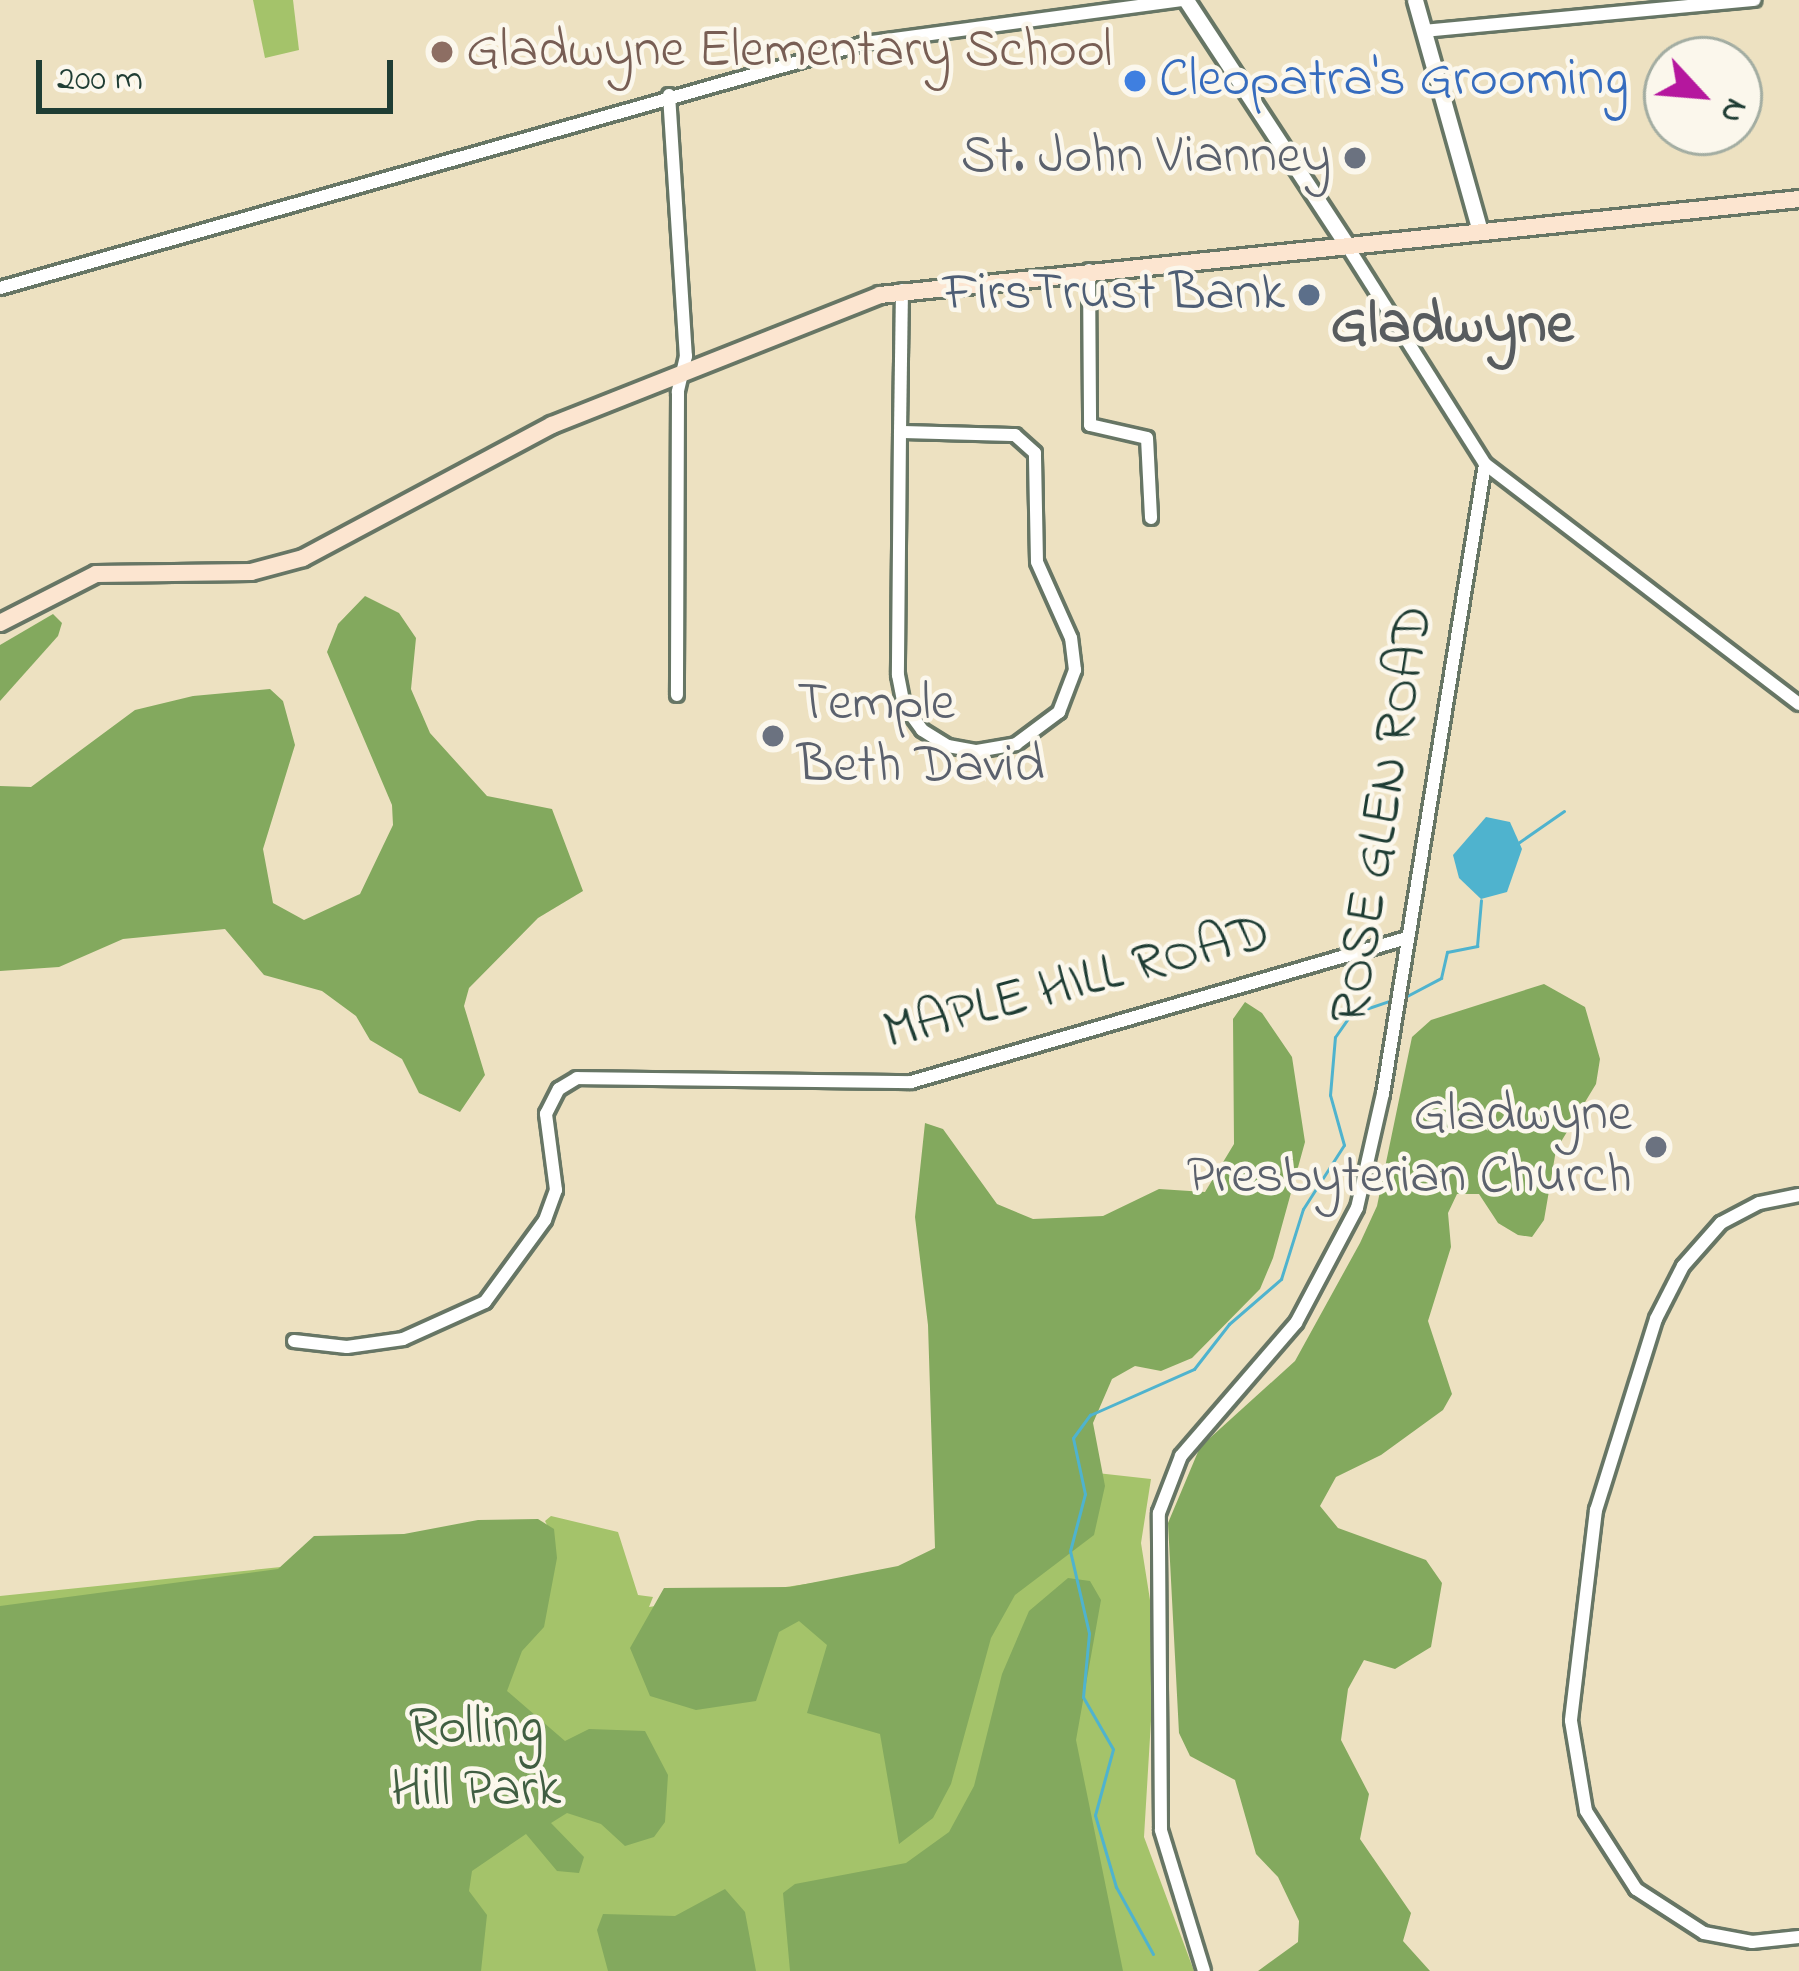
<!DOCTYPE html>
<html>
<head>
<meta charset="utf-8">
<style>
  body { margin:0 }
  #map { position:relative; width:1799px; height:1971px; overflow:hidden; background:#ede1c1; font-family:"Indie Flower",sans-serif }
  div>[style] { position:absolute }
  .green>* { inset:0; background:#a4c36a }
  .forest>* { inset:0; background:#83a95e }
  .water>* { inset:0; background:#4fb3ce }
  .stream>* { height:3px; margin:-1.5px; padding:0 1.5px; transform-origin:1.5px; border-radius:1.5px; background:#4fb3ce }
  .roads { filter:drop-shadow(3px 0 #677665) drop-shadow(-3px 0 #677665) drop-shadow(0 3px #677665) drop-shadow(0 -3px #677665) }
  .minor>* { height:12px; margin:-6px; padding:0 6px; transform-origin:6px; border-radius:6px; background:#fff }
  .tertiary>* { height:15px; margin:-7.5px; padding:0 7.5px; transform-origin:7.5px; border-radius:7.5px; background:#fff }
  .secondary>* { height:16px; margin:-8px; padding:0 8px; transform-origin:8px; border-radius:8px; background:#fce5d0 }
  .dots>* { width:33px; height:33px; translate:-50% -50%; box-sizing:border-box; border:6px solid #fbf7ec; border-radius:50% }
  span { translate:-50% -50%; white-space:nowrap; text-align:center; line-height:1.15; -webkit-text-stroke:9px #fbf7ec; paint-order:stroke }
  .education-label { font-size:54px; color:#785e54 }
  .left { translate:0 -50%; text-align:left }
  .shop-label { font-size:54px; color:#366cbe }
  .worship-label { font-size:54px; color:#5b616d }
  .right { translate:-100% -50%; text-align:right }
  .service-label { font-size:54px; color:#4e5e75 }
  .street-label { font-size:54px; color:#1f3d34 }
  .park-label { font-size:54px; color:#405e42 }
  .quarter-label { font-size:60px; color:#585c5f; font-weight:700 }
  .north { position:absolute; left:1643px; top:36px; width:120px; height:120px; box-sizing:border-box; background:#fbf7ec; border:3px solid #a3ada2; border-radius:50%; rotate:116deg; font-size:33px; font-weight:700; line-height:48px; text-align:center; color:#1f3d34 }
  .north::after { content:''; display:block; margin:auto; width:42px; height:54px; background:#b5179e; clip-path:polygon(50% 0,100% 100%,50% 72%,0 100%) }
  .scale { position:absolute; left:36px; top:60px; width:357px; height:54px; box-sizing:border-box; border:6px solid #1f3d34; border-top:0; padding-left:15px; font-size:36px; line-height:42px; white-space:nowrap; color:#1f3d34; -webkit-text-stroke:9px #fbf7ec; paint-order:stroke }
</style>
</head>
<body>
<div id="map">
  <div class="green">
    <div style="clip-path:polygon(253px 0,293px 0,299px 50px,265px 58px)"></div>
    <div style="clip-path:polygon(945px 1456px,1151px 1479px,1141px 1543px,1156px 1638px,1144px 1837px,1194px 1971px,0 1971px,0 1596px,554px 1539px,545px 1521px,551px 1516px,618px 1532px,638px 1595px,653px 1597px,649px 1607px,955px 1562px)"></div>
  </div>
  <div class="forest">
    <div style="clip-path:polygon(365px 596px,399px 613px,416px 638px,411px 689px,430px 733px,487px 796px,552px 809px,583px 891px,538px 918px,469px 988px,464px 1006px,485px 1075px,460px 1112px,419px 1093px,402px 1059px,370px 1040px,356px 1016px,322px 991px,264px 975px,225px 929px,123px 939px,59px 967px,0 971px,0 786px,31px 787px,135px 710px,193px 696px,270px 689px,283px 701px,295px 745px,263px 849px,273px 903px,304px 920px,360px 894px,393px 825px,392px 805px,327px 652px,338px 624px)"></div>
    <div style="clip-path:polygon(53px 614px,62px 623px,58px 636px,0 701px,0 645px)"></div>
    <div style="clip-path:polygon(1544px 984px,1585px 1007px,1600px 1059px,1596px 1084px,1556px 1150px,1544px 1220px,1532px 1237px,1518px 1235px,1498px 1223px,1479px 1194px,1457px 1194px,1448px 1213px,1451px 1247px,1428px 1321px,1452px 1394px,1443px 1410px,1381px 1455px,1336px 1477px,1320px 1506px,1338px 1528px,1426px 1560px,1442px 1583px,1431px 1647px,1395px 1669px,1364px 1660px,1348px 1689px,1341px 1740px,1369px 1794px,1360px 1839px,1411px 1913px,1403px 1941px,1430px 1971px,1258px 1971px,1298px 1942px,1299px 1921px,1278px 1877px,1256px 1854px,1235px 1780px,1190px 1756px,1179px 1733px,1168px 1523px,1200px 1447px,1295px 1361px,1360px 1243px,1377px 1206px,1412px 1037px,1431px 1020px)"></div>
    <div style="clip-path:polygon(1245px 1002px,1262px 1013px,1292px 1057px,1305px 1142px,1273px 1258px,1260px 1289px,1192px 1358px,1161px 1371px,1135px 1366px,1112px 1379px,1093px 1423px,1105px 1486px,1094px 1535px,1015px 1595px,991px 1638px,951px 1784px,933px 1818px,899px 1844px,880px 1734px,807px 1713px,827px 1645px,799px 1621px,779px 1632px,756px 1701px,696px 1710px,650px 1696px,630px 1648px,664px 1588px,790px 1587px,898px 1566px,935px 1548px,928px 1325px,915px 1217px,925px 1123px,943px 1129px,997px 1204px,1033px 1219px,1103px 1216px,1159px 1189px,1205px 1192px,1234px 1144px,1233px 1019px)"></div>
    <div style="clip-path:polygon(478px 1520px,538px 1519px,554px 1529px,557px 1558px,544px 1627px,522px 1651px,507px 1691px,565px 1741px,589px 1729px,645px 1731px,668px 1775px,665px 1822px,654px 1837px,625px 1846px,601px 1824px,567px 1813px,551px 1823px,584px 1857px,579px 1873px,557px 1871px,526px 1834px,472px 1871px,469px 1891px,487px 1915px,481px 1971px,0 1971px,0 1606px,278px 1569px,314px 1536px,404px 1534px)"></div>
    <div style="clip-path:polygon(1068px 1578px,1090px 1581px,1101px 1600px,1076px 1740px,1123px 1971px,790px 1971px,783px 1893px,795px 1884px,906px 1863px,949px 1832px,974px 1786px,1002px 1674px,1029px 1611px)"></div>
    <div style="clip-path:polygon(725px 1889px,745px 1912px,756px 1971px,608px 1971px,597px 1930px,603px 1914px,675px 1916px)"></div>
  </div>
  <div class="water">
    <div style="clip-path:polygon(1486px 817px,1510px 822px,1522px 849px,1507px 892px,1481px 899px,1459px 878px,1453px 855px)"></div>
  </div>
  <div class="stream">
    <div style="left:1518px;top:843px;width:56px;rotate:-34.8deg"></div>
    <div style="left:1405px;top:997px;width:41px;rotate:-27.8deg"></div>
    <div style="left:1441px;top:978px;width:27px;rotate:-77deg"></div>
    <div style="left:1447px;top:952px;width:31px;rotate:-11deg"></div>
    <div style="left:1477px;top:946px;width:46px;rotate:-85deg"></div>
    <div style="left:1153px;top:1954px;width:77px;rotate:-118.9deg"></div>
    <div style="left:1116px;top:1887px;width:75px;rotate:-106.3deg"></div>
    <div style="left:1095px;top:1815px;width:68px;rotate:-74.7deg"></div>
    <div style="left:1113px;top:1749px;width:60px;rotate:-120deg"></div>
    <div style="left:1083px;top:1697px;width:64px;rotate:-84.6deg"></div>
    <div style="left:1089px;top:1633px;width:84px;rotate:-103deg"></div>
    <div style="left:1070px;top:1551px;width:59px;rotate:-75.3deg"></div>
    <div style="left:1085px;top:1494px;width:57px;rotate:-102.1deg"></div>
    <div style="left:1073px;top:1438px;width:29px;rotate:-54deg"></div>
    <div style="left:1090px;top:1415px;width:114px;rotate:-23.9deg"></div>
    <div style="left:1194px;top:1369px;width:57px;rotate:-52.1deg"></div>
    <div style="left:1229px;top:1324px;width:69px;rotate:-40.9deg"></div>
    <div style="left:1281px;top:1279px;width:73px;rotate:-72.6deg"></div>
    <div style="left:1303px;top:1209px;width:76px;rotate:-57.4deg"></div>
    <div style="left:1344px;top:1145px;width:52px;rotate:-105.6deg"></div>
    <div style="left:1330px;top:1095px;width:58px;rotate:-85.1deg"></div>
    <div style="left:1335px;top:1037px;width:28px;rotate:-55deg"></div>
    <div style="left:1351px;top:1014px;width:46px;rotate:-18.8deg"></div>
  </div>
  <div class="roads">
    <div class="minor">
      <div style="left:1424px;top:31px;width:332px;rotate:-5.4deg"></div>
      <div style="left:669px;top:95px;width:262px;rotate:86.3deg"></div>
      <div style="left:686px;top:356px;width:37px;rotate:103deg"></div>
      <div style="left:678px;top:392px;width:303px;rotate:90.2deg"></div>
      <div style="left:1346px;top:244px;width:260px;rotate:57.7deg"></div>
      <div style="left:1485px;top:464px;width:395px;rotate:37.4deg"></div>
      <div style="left:1089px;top:270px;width:155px;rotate:89.6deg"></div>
      <div style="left:1090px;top:425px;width:58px;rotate:12.8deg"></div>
      <div style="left:1147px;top:438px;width:80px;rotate:87.1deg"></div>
      <div style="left:0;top:288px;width:899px;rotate:-15.81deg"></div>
      <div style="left:865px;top:43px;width:323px;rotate:-7.7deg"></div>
      <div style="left:900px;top:432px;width:243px;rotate:90.5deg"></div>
      <div style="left:898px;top:675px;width:31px;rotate:79deg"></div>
      <div style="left:904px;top:705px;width:31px;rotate:54deg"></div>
      <div style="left:922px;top:730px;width:31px;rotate:32deg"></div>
      <div style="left:948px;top:746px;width:29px;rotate:10deg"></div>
      <div style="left:977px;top:751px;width:40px;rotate:-10deg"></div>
      <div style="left:1016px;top:744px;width:54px;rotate:-36.7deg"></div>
      <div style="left:1059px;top:712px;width:45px;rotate:-69.1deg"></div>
      <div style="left:1075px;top:670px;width:32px;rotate:-97deg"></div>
      <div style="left:1071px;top:638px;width:83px;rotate:-114.1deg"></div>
      <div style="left:1037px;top:562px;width:109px;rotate:-91.1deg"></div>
      <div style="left:1035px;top:453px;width:27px;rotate:-138deg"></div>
      <div style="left:1015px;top:435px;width:115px;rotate:-178.5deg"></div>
      <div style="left:900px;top:432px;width:142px;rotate:-89.2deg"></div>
      <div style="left:1799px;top:1195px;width:41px;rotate:168.7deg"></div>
      <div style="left:1759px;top:1203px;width:43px;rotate:152.2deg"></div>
      <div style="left:1721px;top:1223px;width:57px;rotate:131.5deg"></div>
      <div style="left:1683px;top:1266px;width:59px;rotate:117deg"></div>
      <div style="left:1656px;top:1319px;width:200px;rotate:107.4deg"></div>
      <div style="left:1596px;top:1510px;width:212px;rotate:96.8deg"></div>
      <div style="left:1571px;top:1721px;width:91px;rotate:80.5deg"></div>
      <div style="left:1586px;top:1811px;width:93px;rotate:57.3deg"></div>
      <div style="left:1636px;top:1889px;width:81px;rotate:32.9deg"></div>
      <div style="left:1704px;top:1933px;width:49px;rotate:10.6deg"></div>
      <div style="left:1752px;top:1942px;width:47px;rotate:-6.1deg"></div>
      <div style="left:294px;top:1341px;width:53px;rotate:6.5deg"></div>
      <div style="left:347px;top:1347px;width:57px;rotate:-8.1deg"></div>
      <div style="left:403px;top:1339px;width:90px;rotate:-24.3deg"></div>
      <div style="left:485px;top:1302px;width:102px;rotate:-53.8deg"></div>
      <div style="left:545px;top:1220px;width:32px;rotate:-70deg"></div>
      <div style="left:556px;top:1190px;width:77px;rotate:-97.5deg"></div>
      <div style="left:546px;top:1114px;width:28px;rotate:-63deg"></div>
      <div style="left:559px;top:1089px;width:21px;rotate:-31deg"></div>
      <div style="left:577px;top:1078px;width:334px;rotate:0.7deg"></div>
      <div style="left:911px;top:1082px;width:516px;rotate:-16.19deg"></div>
      <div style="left:1204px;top:1971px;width:147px;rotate:-107deg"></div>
      <div style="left:1161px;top:1830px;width:317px;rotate:-90.4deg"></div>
      <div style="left:1159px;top:1513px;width:61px;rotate:-68.9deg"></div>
      <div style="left:1181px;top:1456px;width:176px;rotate:-49.2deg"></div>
      <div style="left:1296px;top:1323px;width:130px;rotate:-62.1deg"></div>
      <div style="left:1357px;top:1208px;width:117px;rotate:-77.2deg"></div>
      <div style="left:1383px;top:1094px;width:638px;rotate:-80.8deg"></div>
    </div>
    <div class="tertiary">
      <div style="left:1186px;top:0;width:292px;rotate:56.7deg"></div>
      <div style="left:1415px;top:0;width:240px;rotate:74.3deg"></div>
    </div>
    <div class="secondary">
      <div style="left:0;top:623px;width:108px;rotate:-27deg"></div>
      <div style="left:96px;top:574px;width:155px;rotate:-0.7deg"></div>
      <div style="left:251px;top:572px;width:54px;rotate:-15.1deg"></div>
      <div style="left:303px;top:558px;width:282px;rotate:-28.1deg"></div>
      <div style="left:552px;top:425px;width:353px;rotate:-21.6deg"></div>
      <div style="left:880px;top:295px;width:924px;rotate:-5.96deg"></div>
    </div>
  </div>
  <div class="dots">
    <div style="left:442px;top:52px;background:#8d6e63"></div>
    <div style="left:1135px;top:81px;background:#3f7fe0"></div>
    <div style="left:1355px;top:158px;background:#6b7280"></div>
    <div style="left:1309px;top:295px;background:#5c6f8a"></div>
    <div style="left:773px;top:736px;background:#6b7280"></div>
    <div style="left:1656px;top:1147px;background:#6b7280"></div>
  </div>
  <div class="education-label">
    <span class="left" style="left:466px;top:52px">Gladwyne Elementary School</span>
  </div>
  <div class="shop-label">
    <span class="left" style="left:1159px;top:81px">Cleopatra's Grooming</span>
  </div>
  <div class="worship-label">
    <span class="right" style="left:1331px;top:158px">St. John Vianney</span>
    <span class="left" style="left:797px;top:736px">Temple<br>Beth David</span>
    <span class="right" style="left:1632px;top:1147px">Gladwyne<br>Presbyterian Church</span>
  </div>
  <div class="service-label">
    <span class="right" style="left:1285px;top:295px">FirsTrust Bank</span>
  </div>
  <div class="street-label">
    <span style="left:1384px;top:815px;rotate:-81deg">ROSE GLEN ROAD</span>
    <span style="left:1077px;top:984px;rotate:-15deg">MAPLE HILL ROAD</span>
  </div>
  <div class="park-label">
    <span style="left:476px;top:1760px">Rolling<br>Hill Park</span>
  </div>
  <div class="quarter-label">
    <span style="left:1452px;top:326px">Gladwyne</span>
  </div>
  <div class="north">N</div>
  <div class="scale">200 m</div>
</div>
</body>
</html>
